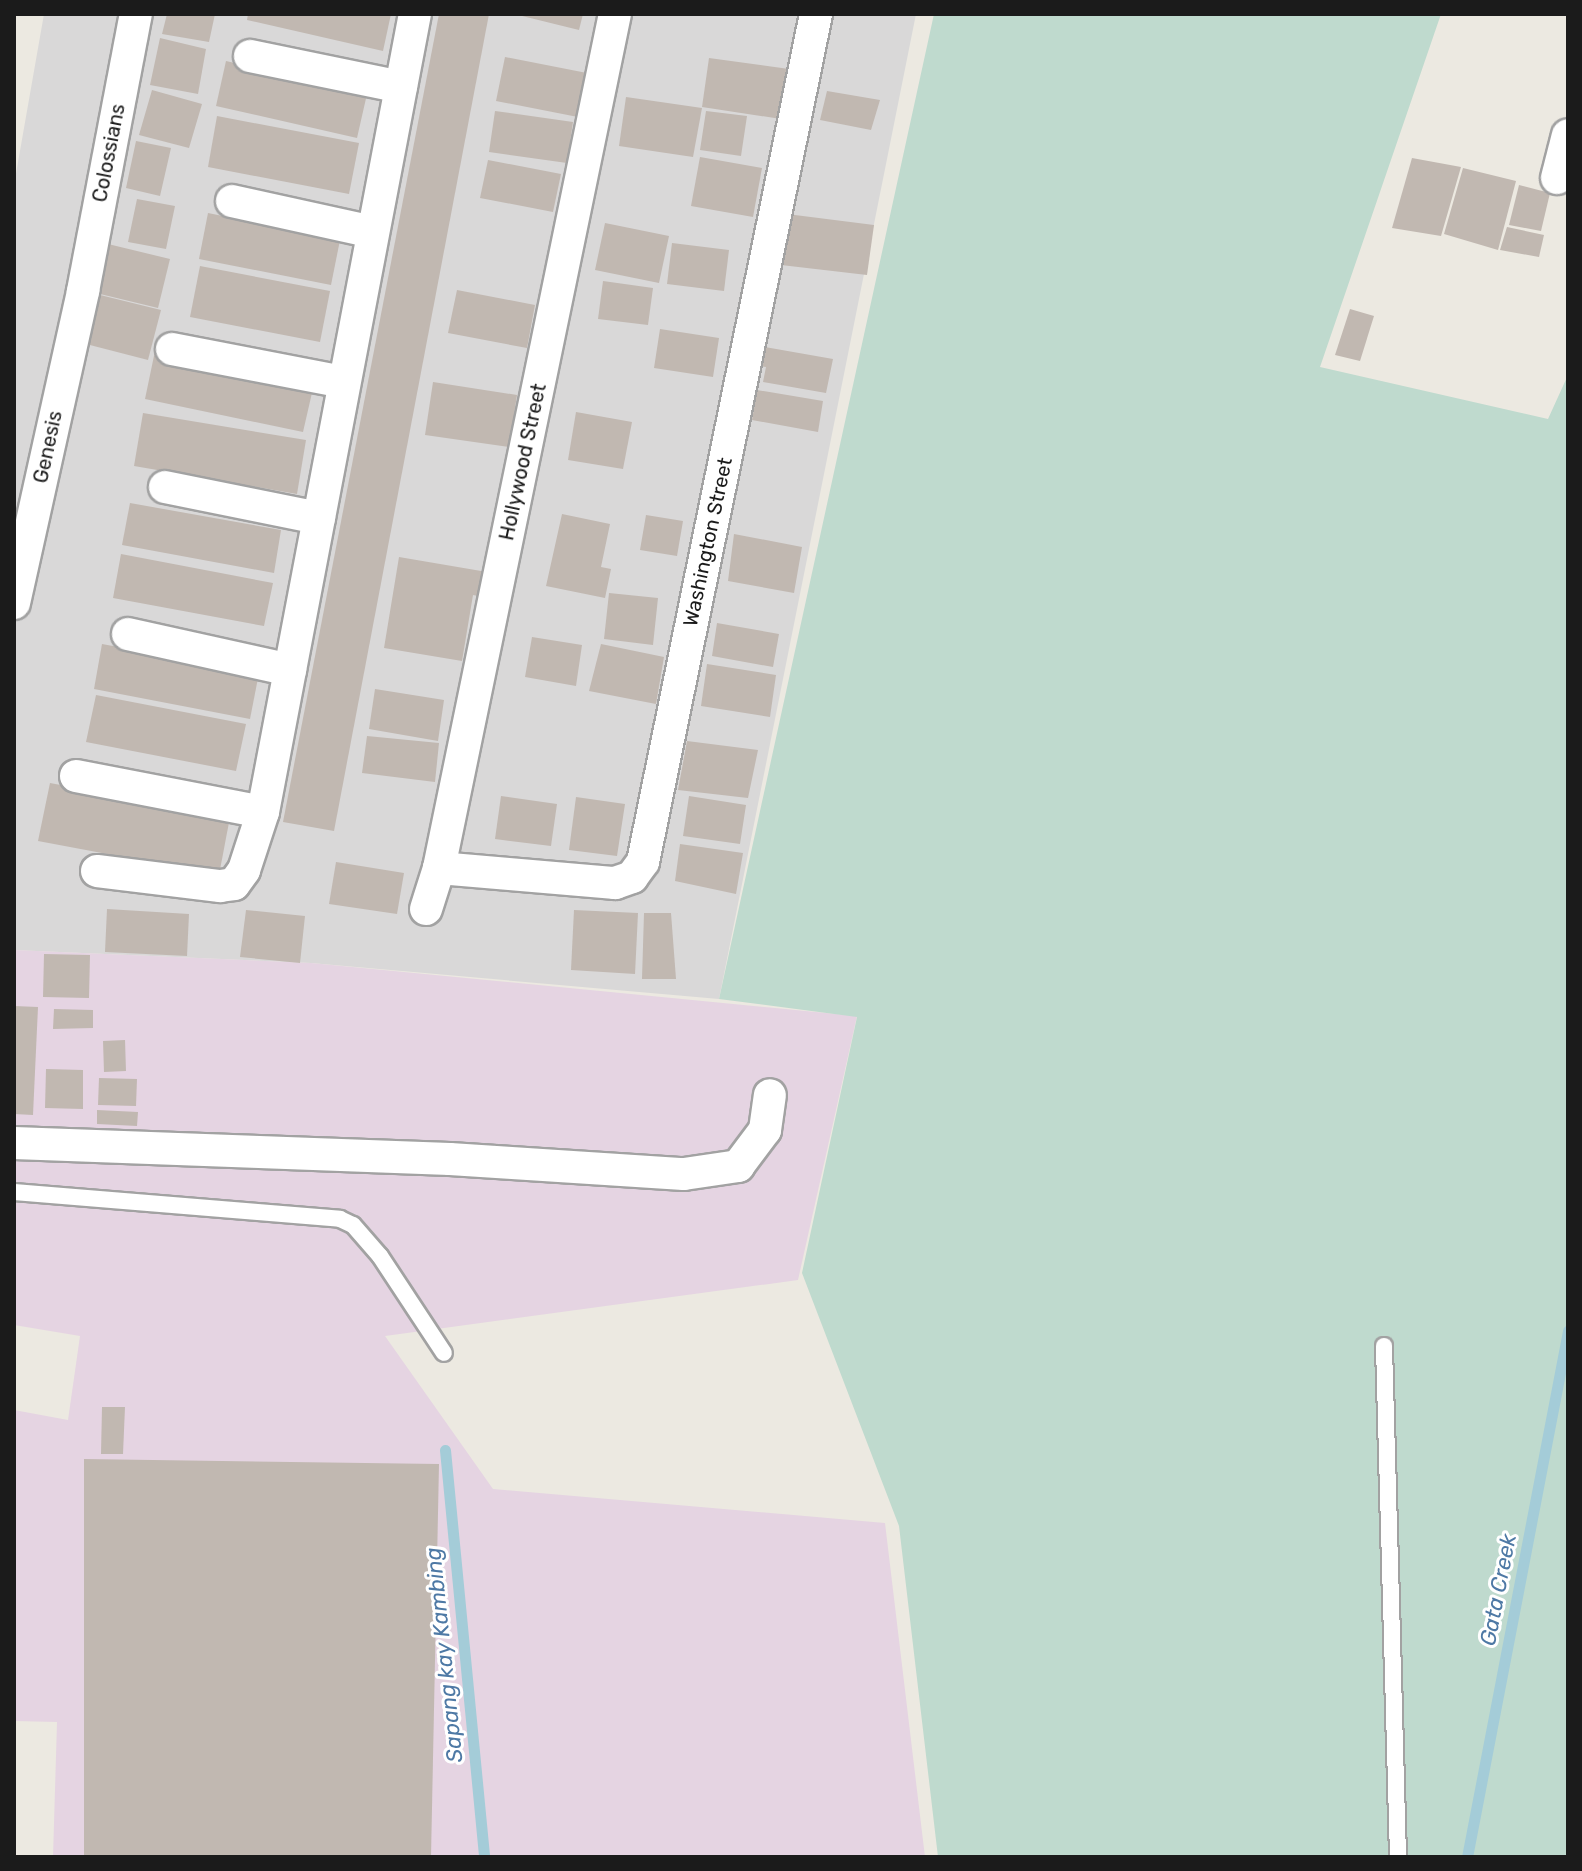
<!DOCTYPE html>
<html>
<head>
<meta charset="utf-8">
<style>
  body { margin:0 }
  #map { position:relative; width:1582px; height:1871px; overflow:hidden; background:#ece9e1; font-family:Rubik,sans-serif }
  div>[style] { position:absolute }
  .residential>* { inset:0; background:#d9d8d8 }
  .industrial>* { inset:0; background:#e5d4e2 }
  .wetland>* { inset:0; background:#bfdace }
  .stream>* { height:11px; margin:-5.5px; padding:0 5.5px; transform-origin:5.5px; border-radius:5.5px; background:#a4ccd8 }
  .building>* { inset:0; background:#c1b8b1 }
  .roads { filter:drop-shadow(2px 0 #a2a2a2) drop-shadow(-2px 0 #a2a2a2) drop-shadow(0 2px #a2a2a2) drop-shadow(0 -2px #a2a2a2) }
  .service>* { height:16px; margin:-8px; padding:0 8px; transform-origin:8px; border-radius:8px; background:#fff }
  .minor>* { height:32px; margin:-16px; padding:0 16px; transform-origin:16px; border-radius:16px; background:#fff }
  span { translate:-50% -50%; white-space:nowrap; text-align:center; line-height:1.15; -webkit-text-stroke:6px #fff; paint-order:stroke }
  .street-label { font-size:20px; color:#1b1b1b }
  .water-label { font-size:22px; color:#4e79a5; font-style:italic }
  .frame { position:absolute; inset:0; border:16px solid #1b1b1b; pointer-events:none }
</style>
</head>
<body>
<div id="map">
  <div class="residential">
    <div style="clip-path:polygon(44px 14px,916px 14px,719px 999px,311px 963px,14px 950px,14px 185px)"></div>
  </div>
  <div class="industrial">
    <div style="clip-path:polygon(14px 950px,311px 963px,857px 1016px,798px 1280px,385px 1336px,493px 1489px,885px 1523px,925px 1857px,53px 1857px,57px 1722px,14px 1721px,14px 1410px,68px 1420px,80px 1336px,14px 1325px)"></div>
  </div>
  <div class="wetland">
    <div style="clip-path:polygon(934px 14px,1441px 14px,1320px 367px,1548px 419px,1568px 375px,1568px 1857px,938px 1857px,899px 1526px,802px 1273px,857px 1017px,719px 999px)"></div>
  </div>
  <div class="stream">
    <div style="left:445px;top:1450px;width:409px;rotate:84.5deg"></div>
    <div style="left:1467px;top:1857px;width:536px;rotate:-79.13deg"></div>
  </div>
  <div class="building">
    <div style="clip-path:polygon(167px 14px,215px 14px,209px 42px,162px 34px)"></div>
    <div style="clip-path:polygon(248px 14px,391px 14px,383px 51px,247px 20px)"></div>
    <div style="clip-path:polygon(439px 14px,489px 14px,334px 831px,283px 822px)"></div>
    <div style="clip-path:polygon(514px 14px,583px 14px,579px 30px)"></div>
    <div style="clip-path:polygon(160px 38px,206px 49px,198px 94px,150px 85px)"></div>
    <div style="clip-path:polygon(505px 57px,592px 74px,583px 118px,496px 101px)"></div>
    <div style="clip-path:polygon(709px 58px,789px 69px,781px 119px,702px 107px)"></div>
    <div style="clip-path:polygon(226px 61px,367px 94px,357px 138px,216px 106px)"></div>
    <div style="clip-path:polygon(152px 90px,202px 104px,189px 148px,139px 135px)"></div>
    <div style="clip-path:polygon(827px 91px,880px 100px,871px 130px,820px 120px)"></div>
    <div style="clip-path:polygon(626px 97px,702px 108px,693px 157px,619px 146px)"></div>
    <div style="clip-path:polygon(495px 111px,573px 122px,567px 163px,489px 152px)"></div>
    <div style="clip-path:polygon(706px 111px,747px 116px,741px 156px,700px 150px)"></div>
    <div style="clip-path:polygon(217px 116px,359px 143px,349px 194px,208px 167px)"></div>
    <div style="clip-path:polygon(136px 141px,171px 148px,160px 196px,126px 188px)"></div>
    <div style="clip-path:polygon(700px 157px,762px 168px,753px 217px,691px 206px)"></div>
    <div style="clip-path:polygon(1412px 158px,1461px 167px,1441px 236px,1392px 228px)"></div>
    <div style="clip-path:polygon(488px 160px,561px 174px,553px 212px,480px 198px)"></div>
    <div style="clip-path:polygon(1463px 168px,1516px 181px,1498px 250px,1444px 234px)"></div>
    <div style="clip-path:polygon(1519px 185px,1550px 193px,1541px 231px,1509px 225px)"></div>
    <div style="clip-path:polygon(137px 199px,175px 206px,166px 249px,128px 242px)"></div>
    <div style="clip-path:polygon(208px 213px,340px 240px,331px 285px,199px 259px)"></div>
    <div style="clip-path:polygon(787px 214px,874px 225px,867px 275px,781px 265px)"></div>
    <div style="clip-path:polygon(605px 223px,669px 236px,659px 283px,595px 270px)"></div>
    <div style="clip-path:polygon(1507px 227px,1544px 235px,1539px 257px,1500px 250px)"></div>
    <div style="clip-path:polygon(672px 243px,729px 250px,724px 291px,667px 284px)"></div>
    <div style="clip-path:polygon(108px 244px,170px 259px,158px 308px,96px 293px)"></div>
    <div style="clip-path:polygon(200px 266px,330px 291px,320px 342px,190px 317px)"></div>
    <div style="clip-path:polygon(603px 281px,653px 288px,648px 325px,598px 319px)"></div>
    <div style="clip-path:polygon(457px 290px,535px 305px,527px 348px,448px 333px)"></div>
    <div style="clip-path:polygon(96px 294px,161px 310px,148px 360px,86px 344px)"></div>
    <div style="clip-path:polygon(1350px 309px,1374px 316px,1360px 361px,1335px 355px)"></div>
    <div style="clip-path:polygon(660px 329px,719px 338px,713px 377px,654px 368px)"></div>
    <div style="clip-path:polygon(759px 346px,833px 359px,826px 393px,763px 382px,766px 367px,756px 366px)"></div>
    <div style="clip-path:polygon(155px 351px,314px 384px,303px 432px,145px 399px)"></div>
    <div style="clip-path:polygon(433px 382px,517px 395px,509px 447px,425px 435px)"></div>
    <div style="clip-path:polygon(757px 390px,823px 401px,818px 432px,752px 420px)"></div>
    <div style="clip-path:polygon(576px 412px,632px 422px,623px 469px,568px 460px)"></div>
    <div style="clip-path:polygon(143px 413px,306px 440px,297px 494px,134px 466px)"></div>
    <div style="clip-path:polygon(130px 503px,281px 530px,274px 573px,122px 545px)"></div>
    <div style="clip-path:polygon(562px 514px,610px 524px,601px 567px,611px 569px,605px 598px,546px 586px)"></div>
    <div style="clip-path:polygon(646px 515px,683px 521px,677px 556px,640px 550px)"></div>
    <div style="clip-path:polygon(734px 534px,802px 547px,794px 593px,728px 581px)"></div>
    <div style="clip-path:polygon(121px 554px,273px 583px,264px 626px,113px 598px)"></div>
    <div style="clip-path:polygon(399px 557px,487px 572px,483px 597px,473px 595px,462px 661px,384px 648px)"></div>
    <div style="clip-path:polygon(609px 593px,658px 598px,653px 645px,604px 639px)"></div>
    <div style="clip-path:polygon(717px 623px,779px 634px,773px 667px,712px 656px)"></div>
    <div style="clip-path:polygon(532px 637px,582px 645px,576px 686px,525px 677px)"></div>
    <div style="clip-path:polygon(102px 644px,259px 673px,250px 719px,94px 689px)"></div>
    <div style="clip-path:polygon(601px 644px,664px 657px,656px 704px,589px 691px)"></div>
    <div style="clip-path:polygon(707px 664px,776px 675px,770px 717px,701px 706px)"></div>
    <div style="clip-path:polygon(375px 689px,444px 700px,438px 741px,369px 729px)"></div>
    <div style="clip-path:polygon(96px 695px,246px 724px,236px 771px,86px 742px)"></div>
    <div style="clip-path:polygon(367px 736px,439px 743px,435px 782px,362px 773px)"></div>
    <div style="clip-path:polygon(687px 741px,758px 750px,748px 798px,678px 790px)"></div>
    <div style="clip-path:polygon(50px 783px,230px 817px,219px 875px,38px 841px)"></div>
    <div style="clip-path:polygon(501px 796px,557px 804px,551px 846px,495px 839px)"></div>
    <div style="clip-path:polygon(689px 796px,746px 805px,740px 844px,683px 836px)"></div>
    <div style="clip-path:polygon(576px 797px,625px 804px,617px 856px,569px 850px)"></div>
    <div style="clip-path:polygon(680px 844px,743px 853px,736px 894px,675px 881px)"></div>
    <div style="clip-path:polygon(336px 862px,404px 873px,397px 914px,329px 904px)"></div>
    <div style="clip-path:polygon(107px 909px,189px 914px,187px 956px,105px 952px)"></div>
    <div style="clip-path:polygon(246px 910px,305px 916px,300px 963px,240px 957px)"></div>
    <div style="clip-path:polygon(574px 910px,638px 913px,635px 974px,571px 970px)"></div>
    <div style="clip-path:polygon(644px 913px,671px 913px,676px 979px,642px 979px)"></div>
    <div style="clip-path:polygon(44px 954px,90px 955px,89px 998px,43px 997px)"></div>
    <div style="clip-path:polygon(14px 1006px,38px 1007px,33px 1115px,14px 1114px)"></div>
    <div style="clip-path:polygon(54px 1009px,93px 1010px,93px 1028px,53px 1029px)"></div>
    <div style="clip-path:polygon(125px 1040px,126px 1071px,104px 1072px,103px 1041px)"></div>
    <div style="clip-path:polygon(46px 1069px,83px 1070px,83px 1109px,45px 1108px)"></div>
    <div style="clip-path:polygon(99px 1078px,137px 1079px,136px 1106px,98px 1105px)"></div>
    <div style="clip-path:polygon(97px 1110px,138px 1112px,137px 1126px,97px 1124px)"></div>
    <div style="clip-path:polygon(102px 1407px,125px 1407px,123px 1454px,101px 1454px)"></div>
    <div style="clip-path:polygon(84px 1459px,439px 1464px,431px 1857px,84px 1857px)"></div>
  </div>
  <div class="roads">
    <div class="service">
      <div style="left:14px;top:1192px;width:327px;rotate:4.7deg"></div>
      <div style="left:340px;top:1219px;width:14px;rotate:25deg"></div>
      <div style="left:353px;top:1225px;width:41px;rotate:48.9deg"></div>
      <div style="left:380px;top:1256px;width:116px;rotate:56.6deg"></div>
      <div style="left:1384px;top:1346px;width:511px;rotate:88.43deg"></div>
    </div>
    <div class="minor">
      <div style="left:250px;top:56px;width:154px;rotate:11.6deg"></div>
      <div style="left:1557px;top:178px;width:44px;rotate:-75.7deg"></div>
      <div style="left:232px;top:201px;width:144px;rotate:12.4deg"></div>
      <div style="left:172px;top:349px;width:175px;rotate:10.9deg"></div>
      <div style="left:165px;top:487px;width:157px;rotate:11.4deg"></div>
      <div style="left:14px;top:603px;width:320px;rotate:-77.5deg"></div>
      <div style="left:83px;top:291px;width:282px;rotate:-79.2deg"></div>
      <div style="left:128px;top:634px;width:166px;rotate:12.5deg"></div>
      <div style="left:76px;top:776px;width:190px;rotate:10.9deg"></div>
      <div style="left:439px;top:868px;width:177px;rotate:4.9deg"></div>
      <div style="left:615px;top:883px;width:18px;rotate:-19deg"></div>
      <div style="left:632px;top:877px;width:19px;rotate:-54deg"></div>
      <div style="left:643px;top:862px;width:865px;rotate:-78.47deg"></div>
      <div style="left:97px;top:871px;width:124px;rotate:7deg"></div>
      <div style="left:220px;top:886px;width:14px;rotate:-8deg"></div>
      <div style="left:234px;top:884px;width:17px;rotate:-54deg"></div>
      <div style="left:244px;top:870px;width:61px;rotate:-71.9deg"></div>
      <div style="left:263px;top:812px;width:812px;rotate:-79.22deg"></div>
      <div style="left:426px;top:909px;width:43px;rotate:-72.4deg"></div>
      <div style="left:439px;top:868px;width:872px;rotate:-78.36deg"></div>
      <div style="left:14px;top:1143px;width:436px;rotate:2.1deg"></div>
      <div style="left:450px;top:1159px;width:234px;rotate:3.7deg"></div>
      <div style="left:684px;top:1174px;width:55px;rotate:-8.4deg"></div>
      <div style="left:738px;top:1166px;width:45px;rotate:-53.1deg"></div>
      <div style="left:765px;top:1130px;width:35px;rotate:-82deg"></div>
    </div>
  </div>
  <div class="street-label">
    <span style="left:109px;top:153px;rotate:-79deg">Colossians</span>
    <span style="left:48px;top:447px;rotate:-78deg">Genesis</span>
    <span style="left:523px;top:462px;rotate:-78deg">Hollywood Street</span>
    <span style="left:708px;top:542px;rotate:-78deg">Washington Street</span>
  </div>
  <div class="water-label">
    <span style="left:1498px;top:1590px;rotate:-79deg">Gata Creek</span>
    <span style="left:444px;top:1655px;rotate:-96deg">Sapang kay Kambing</span>
  </div>
  <div class="frame"></div>
</div>
</body>
</html>
